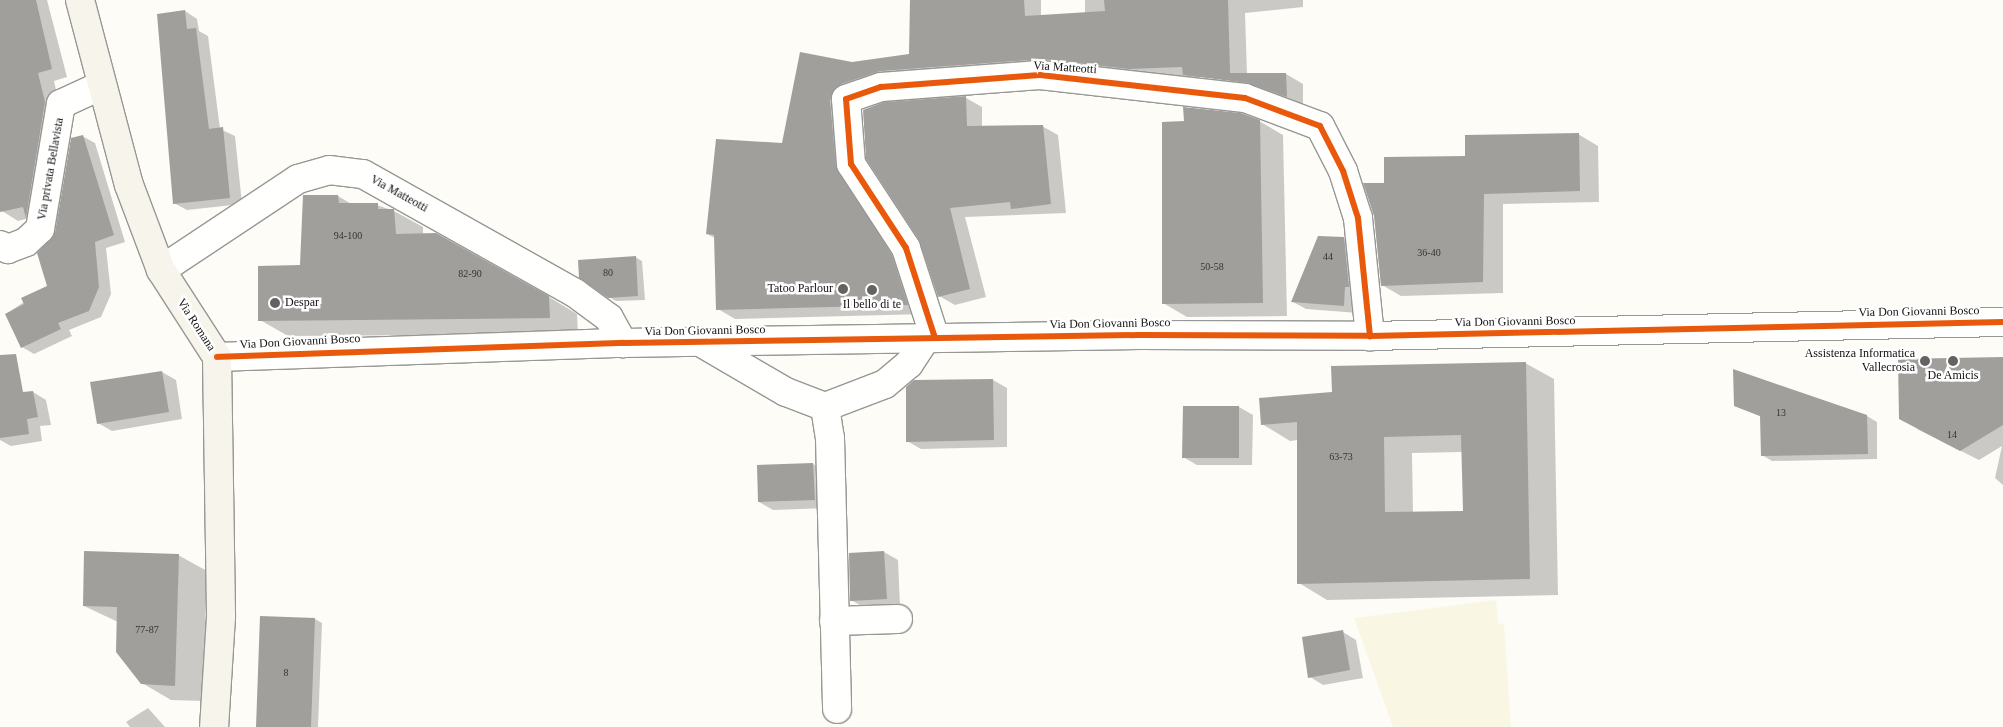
<!DOCTYPE html>
<html>
<head>
<meta charset="utf-8">
<style>
  body { margin:0 }
  #map { position:relative; width:2003px; height:727px; overflow:hidden; background:#fdfcf7; font-family:"Times New Roman",serif }
  div>[style] { position:absolute }
  .farmland>* { inset:0; background:#f9f7e4 }
  .shadow>* { inset:0; background:#0003 }
  .building>* { inset:0; background:#a19f9c }
  .roads { filter:drop-shadow(1px 0 #979795) drop-shadow(-1px 0 #979795) drop-shadow(0 1px #979795) drop-shadow(0 -1px #979795) }
  .street>* { height:28px; margin:-14px; padding:0 14px; transform-origin:14px; border-radius:14px; background:#fffffe }
  .secondary>* { height:28px; margin:-14px; padding:0 14px; transform-origin:14px; border-radius:14px; background:#f6f4eb }
  .cycleway>* { height:6px; margin:-3px; padding:0 3px; transform-origin:3px; border-radius:3px; background:#e8590c }
  .dots>* { width:14px; height:14px; translate:-50% -50%; box-sizing:border-box; border:2px solid #fff; border-radius:50% }
  span { translate:-50% -50%; white-space:nowrap; text-align:center; line-height:1.15; -webkit-text-stroke:5px #fff; paint-order:stroke }
  .number-label { font-size:10px; color:#353434 }
  .number-label span { -webkit-text-stroke-width:0 }
  .street-label { font-size:12px; color:#111 }
  .poi-label { font-size:12px; color:#111 }
  .right { translate:-100% -50%; text-align:right }
  .left { translate:0 -50%; text-align:left }
</style>
</head>
<body>
<div id="map">
  <div class="farmland">
    <div style="clip-path:polygon(1496px 600px,1498px 623px,1504px 624px,1511px 727px,1393px 727px,1354px 618px)"></div>
  </div>
  <div class="shadow">
    <div style="clip-path:polygon(0 0,47px 0,67px 77px,54px 81px,61px 112px,29px 218px,18px 221px,2px 211px,0 203px)"></div>
    <div style="clip-path:polygon(evenodd,911px 0,1041px 0,1041px 16px,1085px 14px,1085px 0,1303px 0,1303px 7px,1245px 13px,1247px 74px,1286px 74px,1303px 84px,1303px 105px,1201px 85px,1187px 76px,853px 97px,852px 176px,909px 266px,924px 314px,735px 319px,718px 309px,715px 238px,707px 234px,852px 63px,910px 55px,911px 0,1199px 76px,1253px 82px,1253px 84px,1199px 78px,1199px 76px)"></div>
    <div style="clip-path:polygon(185px 11px,197px 19px,199px 31px,208px 36px,220px 129px,235px 136px,242px 204px,187px 210px,174px 203px)"></div>
    <div style="clip-path:polygon(966px 98px,982px 107px,982px 127px,1042px 126px,1058px 135px,1066px 213px,965px 217px,986px 297px,955px 305px,939px 296px,920px 239px)"></div>
    <div style="clip-path:polygon(1259px 121px,1283px 135px,1287px 316px,1187px 317px,1163px 303px,1185px 122px)"></div>
    <div style="clip-path:polygon(1578px 134px,1598px 146px,1599px 202px,1503px 204px,1503px 293px,1401px 296px,1382px 285px,1385px 184px)"></div>
    <div style="clip-path:polygon(82px 136px,95px 143px,125px 242px,106px 248px,111px 294px,101px 317px,69px 330px,72px 336px,34px 354px,22px 347px,6px 314px,48px 286px,56px 233px)"></div>
    <div style="clip-path:polygon(338px 196px,353px 205px,377px 205px,394px 211px,423px 227px,423px 234px,549px 297px,577px 314px,578px 334px,288px 336px,260px 320px,302px 266px)"></div>
    <div style="clip-path:polygon(1344px 238px,1358px 246px,1358px 313px,1306px 309px,1293px 302px)"></div>
    <div style="clip-path:polygon(635px 257px,642px 261px,645px 300px,616px 301px,609px 297px)"></div>
    <div style="clip-path:polygon(2003px 359px,2003px 485px,1995px 478px,2002px 446px,1979px 460px,1917px 429px)"></div>
    <div style="clip-path:polygon(evenodd,1525px 363px,1554px 379px,1558px 595px,1327px 600px,1299px 583px,1298px 440px,1290px 441px,1262px 424px,1333px 393px,1525px 363px,1462px 452px,1464px 512px,1413px 513px,1412px 453px,1462px 452px)"></div>
    <div style="clip-path:polygon(162px 372px,176px 380px,182px 419px,112px 431px,98px 423px)"></div>
    <div style="clip-path:polygon(993px 380px,1007px 388px,1007px 447px,921px 449px,907px 441px)"></div>
    <div style="clip-path:polygon(33px 392px,46px 400px,51px 425px,40px 426px,42px 441px,11px 446px,0 440px,0 397px)"></div>
    <div style="clip-path:polygon(1735px 406px,1867px 416px,1877px 422px,1877px 459px,1772px 461px,1762px 455px,1762px 417px)"></div>
    <div style="clip-path:polygon(1239px 407px,1253px 415px,1252px 465px,1197px 465px,1183px 457px)"></div>
    <div style="clip-path:polygon(813px 464px,827px 472px,828px 508px,773px 510px,759px 502px)"></div>
    <div style="clip-path:polygon(884px 552px,898px 560px,900px 606px,865px 608px,851px 600px)"></div>
    <div style="clip-path:polygon(178px 555px,207px 571px,203px 701px,171px 700px,142px 683px,118px 622px,84px 606px)"></div>
    <div style="clip-path:polygon(315px 619px,322px 623px,318px 727px,257px 727px)"></div>
    <div style="clip-path:polygon(1343px 632px,1356px 640px,1363px 678px,1323px 685px,1310px 677px)"></div>
    <div style="clip-path:polygon(148px 708px,165px 727px,130px 727px,126px 722px)"></div>
  </div>
  <div class="building">
    <div style="clip-path:polygon(0 0,36px 0,52px 69px,38px 73px,45px 102px,26px 218px,23px 207px,0 212px)"></div>
    <div style="clip-path:polygon(910px 0,1024px 0,1025px 16px,1105px 11px,1104px 0,1228px 0,1230px 73px,1286px 73px,1287px 97px,1247px 83px,1183px 75px,1182px 67px,1129px 69px,1042px 59px,880px 71px,841px 84px,830px 100px,836px 166px,892px 255px,908px 305px,716px 310px,714px 235px,706px 234px,716px 139px,782px 143px,800px 52px,852px 62px,909px 54px)"></div>
    <div style="clip-path:polygon(185px 10px,187px 29px,196px 28px,209px 129px,223px 127px,230px 198px,173px 204px,157px 14px)"></div>
    <div style="clip-path:polygon(966px 96px,967px 126px,1043px 125px,1051px 204px,1011px 209px,1010px 202px,950px 208px,970px 289px,938px 297px,919px 240px,866px 159px,863px 110px,884px 102px)"></div>
    <div style="clip-path:polygon(1183px 107px,1241px 113px,1260px 120px,1263px 303px,1162px 304px,1162px 122px,1184px 121px)"></div>
    <div style="clip-path:polygon(1579px 133px,1580px 191px,1484px 194px,1483px 282px,1381px 286px,1374px 216px,1363px 183px,1384px 183px,1384px 157px,1465px 156px,1465px 135px)"></div>
    <div style="clip-path:polygon(83px 135px,114px 235px,95px 242px,99px 287px,89px 311px,58px 323px,61px 329px,21px 348px,5px 314px,24px 304px,21px 298px,47px 286px,37px 253px,55px 232px,71px 138px)"></div>
    <div style="clip-path:polygon(303px 195px,338px 195px,339px 203px,378px 203px,378px 209px,394px 209px,396px 234px,436px 233px,549px 296px,550px 318px,258px 321px,258px 266px,300px 265px)"></div>
    <div style="clip-path:polygon(1318px 236px,1344px 237px,1349px 287px,1345px 287px,1344px 306px,1291px 302px)"></div>
    <div style="clip-path:polygon(636px 256px,638px 296px,608px 298px,579px 278px,578px 260px)"></div>
    <div style="clip-path:polygon(16px 354px,23px 392px,33px 391px,38px 417px,27px 419px,29px 434px,0 438px,0 355px)"></div>
    <div style="clip-path:polygon(2003px 357px,2003px 425px,1960px 451px,1899px 419px,1898px 359px)"></div>
    <div style="clip-path:polygon(evenodd,1526px 362px,1530px 579px,1297px 584px,1297px 422px,1261px 425px,1259px 398px,1332px 392px,1331px 366px,1526px 362px,1461px 435px,1463px 511px,1385px 512px,1384px 437px,1461px 435px)"></div>
    <div style="clip-path:polygon(1733px 369px,1867px 415px,1868px 454px,1761px 456px,1760px 416px,1734px 406px)"></div>
    <div style="clip-path:polygon(162px 371px,169px 412px,97px 424px,90px 382px)"></div>
    <div style="clip-path:polygon(993px 379px,994px 440px,906px 442px,906px 387px,914px 380px)"></div>
    <div style="clip-path:polygon(1183px 406px,1239px 406px,1239px 458px,1182px 458px)"></div>
    <div style="clip-path:polygon(813px 463px,815px 500px,758px 502px,757px 465px)"></div>
    <div style="clip-path:polygon(84px 551px,179px 554px,175px 686px,141px 684px,116px 652px,117px 607px,83px 606px)"></div>
    <div style="clip-path:polygon(884px 551px,887px 599px,850px 601px,849px 553px)"></div>
    <div style="clip-path:polygon(260px 616px,315px 618px,311px 727px,256px 727px)"></div>
    <div style="clip-path:polygon(1343px 630px,1350px 670px,1308px 678px,1302px 637px)"></div>
  </div>
  <div class="roads">
    <div class="street">
      <div style="left:0;top:245px;width:9px;rotate:27deg"></div>
      <div style="left:8px;top:249px;width:19px;rotate:-21deg"></div>
      <div style="left:26px;top:242px;width:19px;rotate:-43deg"></div>
      <div style="left:40px;top:229px;width:127px;rotate:-80.5deg"></div>
      <div style="left:61px;top:104px;width:43px;rotate:-24.8deg"></div>
      <div style="left:161px;top:270px;width:164px;rotate:-33.6deg"></div>
      <div style="left:298px;top:179px;width:32px;rotate:-16deg"></div>
      <div style="left:329px;top:170px;width:34px;rotate:7deg"></div>
      <div style="left:363px;top:174px;width:243px;rotate:29.3deg"></div>
      <div style="left:575px;top:293px;width:42px;rotate:36.3deg"></div>
      <div style="left:609px;top:318px;width:29px;rotate:61deg"></div>
      <div style="left:935px;top:338px;width:95px;rotate:-107.9deg"></div>
      <div style="left:906px;top:248px;width:100px;rotate:-123.2deg"></div>
      <div style="left:851px;top:164px;width:65px;rotate:-94.4deg"></div>
      <div style="left:846px;top:99px;width:37px;rotate:-19deg"></div>
      <div style="left:881px;top:87px;width:159px;rotate:-4.3deg"></div>
      <div style="left:1040px;top:75px;width:206px;rotate:6.4deg"></div>
      <div style="left:1245px;top:98px;width:80px;rotate:20.5deg"></div>
      <div style="left:1320px;top:126px;width:51px;rotate:62.9deg"></div>
      <div style="left:1343px;top:171px;width:49px;rotate:72.3deg"></div>
      <div style="left:1358px;top:218px;width:119px;rotate:84.2deg"></div>
      <div style="left:700px;top:342px;width:99px;rotate:30.2deg"></div>
      <div style="left:786px;top:392px;width:42px;rotate:21deg"></div>
      <div style="left:825px;top:407px;width:64px;rotate:-21deg"></div>
      <div style="left:885px;top:384px;width:31px;rotate:-40deg"></div>
      <div style="left:909px;top:364px;width:31px;rotate:-57deg"></div>
      <div style="left:217px;top:357px;width:406px;rotate:-2deg"></div>
      <div style="left:623px;top:343px;width:516px;rotate:-0.89deg"></div>
      <div style="left:1139px;top:335px;width:231px;rotate:0.2deg"></div>
      <div style="left:1370px;top:336px;width:633px;rotate:-1.27deg"></div>
      <div style="left:825px;top:407px;width:31px;rotate:81deg"></div>
      <div style="left:830px;top:438px;width:271px;rotate:88.5deg"></div>
      <div style="left:834px;top:621px;width:64px;rotate:-1.8deg"></div>
    </div>
    <div class="secondary">
      <div style="left:80px;top:0;width:191px;rotate:75.2deg"></div>
      <div style="left:129px;top:185px;width:91px;rotate:69.4deg"></div>
      <div style="left:161px;top:270px;width:103px;rotate:57.2deg"></div>
      <div style="left:217px;top:357px;width:260px;rotate:89.1deg"></div>
      <div style="left:221px;top:617px;width:110px;rotate:93.6deg"></div>
    </div>
  </div>
  <div class="cycleway">
    <div style="left:935px;top:338px;width:95px;rotate:-107.9deg"></div>
    <div style="left:906px;top:248px;width:100px;rotate:-123.2deg"></div>
    <div style="left:851px;top:164px;width:65px;rotate:-94.4deg"></div>
    <div style="left:846px;top:99px;width:37px;rotate:-19deg"></div>
    <div style="left:881px;top:87px;width:159px;rotate:-4.3deg"></div>
    <div style="left:1040px;top:75px;width:206px;rotate:6.4deg"></div>
    <div style="left:1245px;top:98px;width:80px;rotate:20.5deg"></div>
    <div style="left:1320px;top:126px;width:51px;rotate:62.9deg"></div>
    <div style="left:1343px;top:171px;width:49px;rotate:72.3deg"></div>
    <div style="left:1358px;top:218px;width:119px;rotate:84.2deg"></div>
    <div style="left:217px;top:357px;width:406px;rotate:-2deg"></div>
    <div style="left:623px;top:343px;width:516px;rotate:-0.89deg"></div>
    <div style="left:1139px;top:335px;width:231px;rotate:0.2deg"></div>
    <div style="left:1370px;top:336px;width:633px;rotate:-1.27deg"></div>
  </div>
  <div class="dots">
    <div style="left:843px;top:289px;background:#646362"></div>
    <div style="left:872px;top:290px;background:#646362"></div>
    <div style="left:275px;top:303px;background:#646362"></div>
    <div style="left:1925px;top:361px;background:#646362"></div>
    <div style="left:1953px;top:361px;background:#646362"></div>
  </div>
  <div class="number-label">
    <span style="left:348px;top:236px">94-100</span>
    <span style="left:1429px;top:253px">36-40</span>
    <span style="left:1328px;top:257px">44</span>
    <span style="left:1212px;top:267px">50-58</span>
    <span style="left:608px;top:273px">80</span>
    <span style="left:470px;top:274px">82-90</span>
    <span style="left:1781px;top:413px">13</span>
    <span style="left:1952px;top:435px">14</span>
    <span style="left:1341px;top:457px">63-73</span>
    <span style="left:147px;top:630px">77-87</span>
    <span style="left:286px;top:673px">8</span>
  </div>
  <div class="street-label">
    <span style="left:1065px;top:68px;rotate:4deg">Via Matteotti</span>
    <span style="left:51px;top:169px;rotate:-80deg">Via privata Bellavista</span>
    <span style="left:399px;top:194px;rotate:29deg">Via Matteotti</span>
    <span style="left:1919px;top:312px;rotate:-1deg">Via Don Giovanni Bosco</span>
    <span style="left:1515px;top:322px;rotate:-1deg">Via Don Giovanni Bosco</span>
    <span style="left:1110px;top:324px;rotate:-1deg">Via Don Giovanni Bosco</span>
    <span style="left:196px;top:325px;rotate:57deg">Via Romana</span>
    <span style="left:705px;top:331px;rotate:-1deg">Via Don Giovanni Bosco</span>
    <span style="left:300px;top:342px;rotate:-3deg">Via Don Giovanni Bosco</span>
  </div>
  <div class="poi-label">
    <span class="right" style="left:833px;top:289px">Tatoo Parlour</span>
    <span class="left" style="left:285px;top:303px">Despar</span>
    <span style="left:872px;top:305px">Il bello di te</span>
    <span class="right" style="left:1915px;top:361px">Assistenza Informatica<br>Vallecrosia</span>
    <span style="left:1953px;top:376px">De Amicis</span>
  </div>
</div>
</body>
</html>
